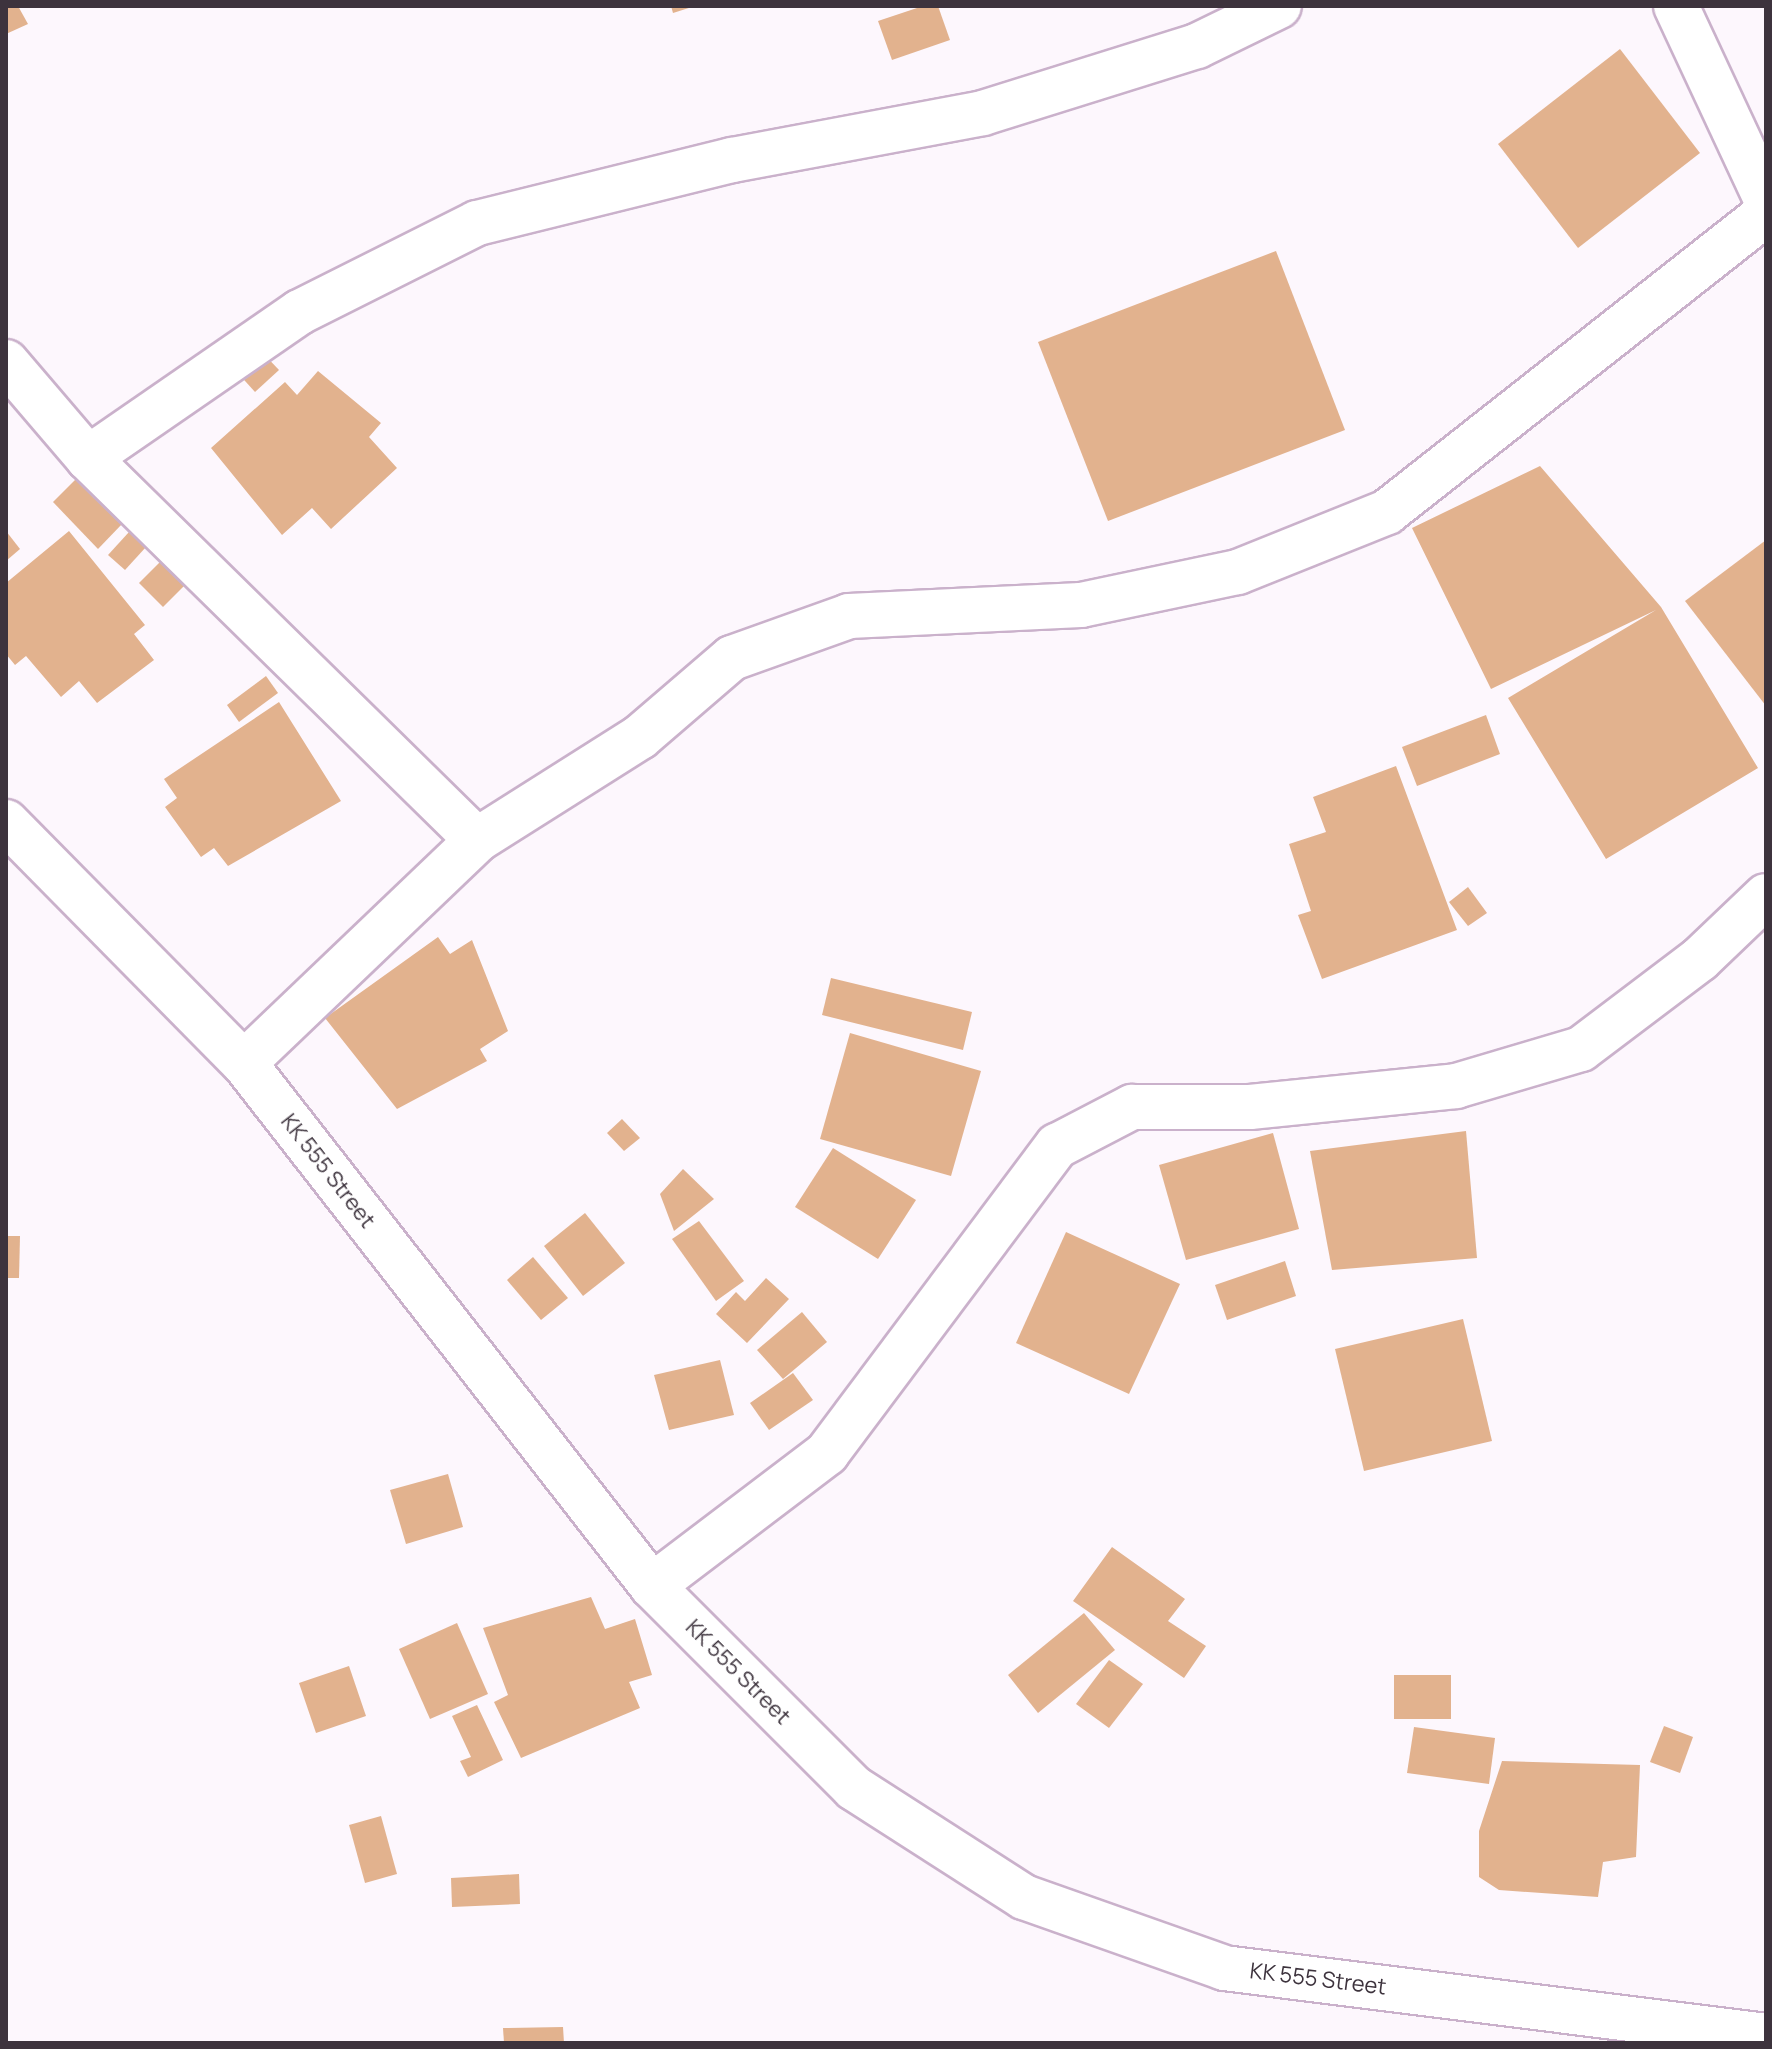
<!DOCTYPE html>
<html>
<head>
<meta charset="utf-8">
<style>
  body { margin:0 }
  #map { position:relative; width:1772px; height:2049px; overflow:hidden; background:#fdf7fd; font-family:Manrope,sans-serif }
  div>[style] { position:absolute }
  .building>* { inset:0; background:#e2b28e }
  .roads { filter:drop-shadow(2px 0 #cab1cb) drop-shadow(-2px 0 #cab1cb) drop-shadow(0 2px #cab1cb) drop-shadow(0 -2px #cab1cb) }
  .minor>* { height:44px; margin:-22px; padding:0 22px; transform-origin:22px; border-radius:22px; background:#fff }
  span { translate:-50% -50%; white-space:nowrap; text-align:center; line-height:1.15; -webkit-text-stroke:7px #fff; paint-order:stroke }
  .street-label { font-size:22px; color:#3d333d }
  .frame { position:absolute; inset:0; border:8px solid #3d333d; pointer-events:none }
</style>
</head>
<body>
<div id="map">
  <div class="building">
    <div style="clip-path:polygon(6px 6px,18px 6px,28px 24px,6px 34px)"></div>
    <div style="clip-path:polygon(671px 6px,692px 6px,692px 7px,673px 13px)"></div>
    <div style="clip-path:polygon(923px 6px,938px 6px,950px 40px,892px 60px,878px 21px)"></div>
    <div style="clip-path:polygon(1620px 49px,1700px 153px,1578px 248px,1498px 144px)"></div>
    <div style="clip-path:polygon(1276px 251px,1345px 430px,1108px 521px,1038px 342px)"></div>
    <div style="clip-path:polygon(259px 349px,279px 370px,255px 392px,236px 371px)"></div>
    <div style="clip-path:polygon(318px 371px,381px 423px,369px 437px,397px 468px,331px 529px,312px 508px,282px 535px,211px 448px,285px 382px,297px 395px)"></div>
    <div style="clip-path:polygon(1540px 466px,1661px 607px,1758px 768px,1606px 859px,1508px 698px,1656px 610px,1491px 689px,1412px 528px)"></div>
    <div style="clip-path:polygon(77px 478px,123px 523px,98px 549px,53px 502px)"></div>
    <div style="clip-path:polygon(6px 531px,20px 549px,6px 561px)"></div>
    <div style="clip-path:polygon(69px 531px,145px 625px,134px 634px,154px 660px,97px 703px,79px 681px,61px 697px,26px 656px,15px 665px,6px 654px,6px 583px)"></div>
    <div style="clip-path:polygon(129px 532px,146px 547px,125px 570px,108px 555px)"></div>
    <div style="clip-path:polygon(1766px 540px,1766px 706px,1685px 601px)"></div>
    <div style="clip-path:polygon(160px 562px,184px 586px,163px 607px,139px 583px)"></div>
    <div style="clip-path:polygon(266px 676px,278px 693px,239px 722px,227px 705px)"></div>
    <div style="clip-path:polygon(279px 702px,341px 801px,228px 866px,214px 848px,201px 857px,165px 807px,177px 798px,164px 779px)"></div>
    <div style="clip-path:polygon(1486px 715px,1500px 754px,1417px 786px,1402px 747px)"></div>
    <div style="clip-path:polygon(1396px 766px,1457px 930px,1322px 979px,1298px 915px,1311px 911px,1289px 844px,1326px 832px,1313px 797px)"></div>
    <div style="clip-path:polygon(1468px 887px,1487px 913px,1468px 926px,1449px 902px)"></div>
    <div style="clip-path:polygon(438px 937px,450px 954px,472px 940px,508px 1031px,480px 1049px,487px 1061px,397px 1109px,325px 1018px)"></div>
    <div style="clip-path:polygon(831px 978px,972px 1012px,963px 1050px,822px 1015px)"></div>
    <div style="clip-path:polygon(850px 1033px,981px 1071px,951px 1176px,820px 1139px)"></div>
    <div style="clip-path:polygon(622px 1119px,640px 1138px,624px 1151px,607px 1133px)"></div>
    <div style="clip-path:polygon(1466px 1131px,1477px 1258px,1332px 1270px,1310px 1151px)"></div>
    <div style="clip-path:polygon(1273px 1133px,1299px 1229px,1186px 1260px,1159px 1165px)"></div>
    <div style="clip-path:polygon(833px 1148px,916px 1200px,878px 1259px,795px 1207px)"></div>
    <div style="clip-path:polygon(683px 1169px,714px 1199px,674px 1231px,660px 1194px)"></div>
    <div style="clip-path:polygon(585px 1213px,625px 1263px,583px 1296px,544px 1246px)"></div>
    <div style="clip-path:polygon(699px 1221px,744px 1281px,716px 1301px,672px 1239px)"></div>
    <div style="clip-path:polygon(1066px 1232px,1180px 1284px,1129px 1394px,1016px 1343px)"></div>
    <div style="clip-path:polygon(6px 1236px,20px 1236px,19px 1278px,6px 1278px)"></div>
    <div style="clip-path:polygon(533px 1257px,568px 1298px,541px 1320px,507px 1280px)"></div>
    <div style="clip-path:polygon(1285px 1261px,1296px 1296px,1227px 1320px,1215px 1285px)"></div>
    <div style="clip-path:polygon(766px 1278px,789px 1299px,747px 1343px,716px 1314px,736px 1292px,745px 1301px)"></div>
    <div style="clip-path:polygon(802px 1312px,827px 1342px,783px 1379px,757px 1350px)"></div>
    <div style="clip-path:polygon(1463px 1319px,1492px 1441px,1364px 1471px,1335px 1349px)"></div>
    <div style="clip-path:polygon(720px 1360px,734px 1415px,669px 1430px,654px 1375px)"></div>
    <div style="clip-path:polygon(793px 1373px,813px 1400px,769px 1430px,750px 1403px)"></div>
    <div style="clip-path:polygon(448px 1474px,463px 1527px,406px 1544px,390px 1490px)"></div>
    <div style="clip-path:polygon(1112px 1547px,1185px 1599px,1168px 1621px,1206px 1646px,1184px 1678px,1073px 1601px)"></div>
    <div style="clip-path:polygon(591px 1597px,605px 1629px,635px 1619px,652px 1675px,629px 1682px,640px 1708px,521px 1758px,494px 1702px,508px 1695px,483px 1628px)"></div>
    <div style="clip-path:polygon(1084px 1613px,1115px 1650px,1038px 1713px,1008px 1675px)"></div>
    <div style="clip-path:polygon(457px 1623px,488px 1694px,430px 1719px,399px 1649px)"></div>
    <div style="clip-path:polygon(1109px 1660px,1143px 1684px,1109px 1728px,1076px 1704px)"></div>
    <div style="clip-path:polygon(349px 1666px,366px 1716px,316px 1733px,299px 1683px)"></div>
    <div style="clip-path:polygon(1394px 1675px,1451px 1675px,1451px 1719px,1394px 1719px)"></div>
    <div style="clip-path:polygon(477px 1705px,503px 1760px,468px 1777px,460px 1761px,471px 1757px,452px 1716px)"></div>
    <div style="clip-path:polygon(1664px 1726px,1693px 1737px,1680px 1773px,1650px 1762px)"></div>
    <div style="clip-path:polygon(1414px 1727px,1495px 1738px,1489px 1784px,1407px 1773px)"></div>
    <div style="clip-path:polygon(1502px 1761px,1640px 1765px,1636px 1857px,1603px 1862px,1598px 1897px,1499px 1890px,1479px 1877px,1479px 1831px)"></div>
    <div style="clip-path:polygon(381px 1816px,397px 1874px,365px 1883px,349px 1825px)"></div>
    <div style="clip-path:polygon(519px 1874px,520px 1904px,452px 1907px,451px 1878px)"></div>
    <div style="clip-path:polygon(563px 2027px,564px 2043px,504px 2043px,503px 2028px)"></div>
  </div>
  <div class="roads">
    <div class="minor">
      <div style="left:1676px;top:6px;width:213px;rotate:65deg"></div>
      <div style="left:6px;top:362px;width:126px;rotate:49.5deg"></div>
      <div style="left:88px;top:458px;width:545px;rotate:44.48deg"></div>
      <div style="left:88px;top:458px;width:257px;rotate:-34.6deg"></div>
      <div style="left:300px;top:312px;width:198px;rotate:-26.7deg"></div>
      <div style="left:477px;top:223px;width:263px;rotate:-13.9deg"></div>
      <div style="left:732px;top:160px;width:255px;rotate:-10.6deg"></div>
      <div style="left:983px;top:113px;width:224px;rotate:-17.4deg"></div>
      <div style="left:1197px;top:46px;width:91px;rotate:-26deg"></div>
      <div style="left:6px;top:822px;width:339px;rotate:45.4deg"></div>
      <div style="left:244px;top:1063px;width:663px;rotate:52.04deg"></div>
      <div style="left:652px;top:1586px;width:286px;rotate:45deg"></div>
      <div style="left:854px;top:1788px;width:202px;rotate:32.7deg"></div>
      <div style="left:1024px;top:1897px;width:212px;rotate:19.5deg"></div>
      <div style="left:1224px;top:1968px;width:546px;rotate:7.15deg"></div>
      <div style="left:244px;top:1063px;width:323px;rotate:-43.7deg"></div>
      <div style="left:477px;top:840px;width:193px;rotate:-32.3deg"></div>
      <div style="left:640px;top:737px;width:121px;rotate:-40.7deg"></div>
      <div style="left:732px;top:658px;width:124px;rotate:-19.7deg"></div>
      <div style="left:849px;top:616px;width:232px;rotate:-2.7deg"></div>
      <div style="left:1081px;top:605px;width:160px;rotate:-11.9deg"></div>
      <div style="left:1238px;top:572px;width:161px;rotate:-21.9deg"></div>
      <div style="left:1387px;top:512px;width:482px;rotate:-38.2deg"></div>
      <div style="left:652px;top:1586px;width:220px;rotate:-37.2deg"></div>
      <div style="left:827px;top:1453px;width:384px;rotate:-53.2deg"></div>
      <div style="left:1057px;top:1146px;width:85px;rotate:-27.5deg"></div>
      <div style="left:1132px;top:1107px;width:118px"></div>
      <div style="left:1250px;top:1107px;width:207px;rotate:-5.8deg"></div>
      <div style="left:1456px;top:1086px;width:130px;rotate:-16.5deg"></div>
      <div style="left:1581px;top:1049px;width:149px;rotate:-37.1deg"></div>
      <div style="left:1700px;top:959px;width:91px;rotate:-43.7deg"></div>
    </div>
  </div>
  <div class="street-label">
    <span style="left:328px;top:1171px;rotate:52deg">KK 555 Street</span>
    <span style="left:738px;top:1672px;rotate:45deg">KK 555 Street</span>
    <span style="left:1318px;top:1979px;rotate:7deg">KK 555 Street</span>
  </div>
  <div class="frame"></div>
</div>
</body>
</html>
